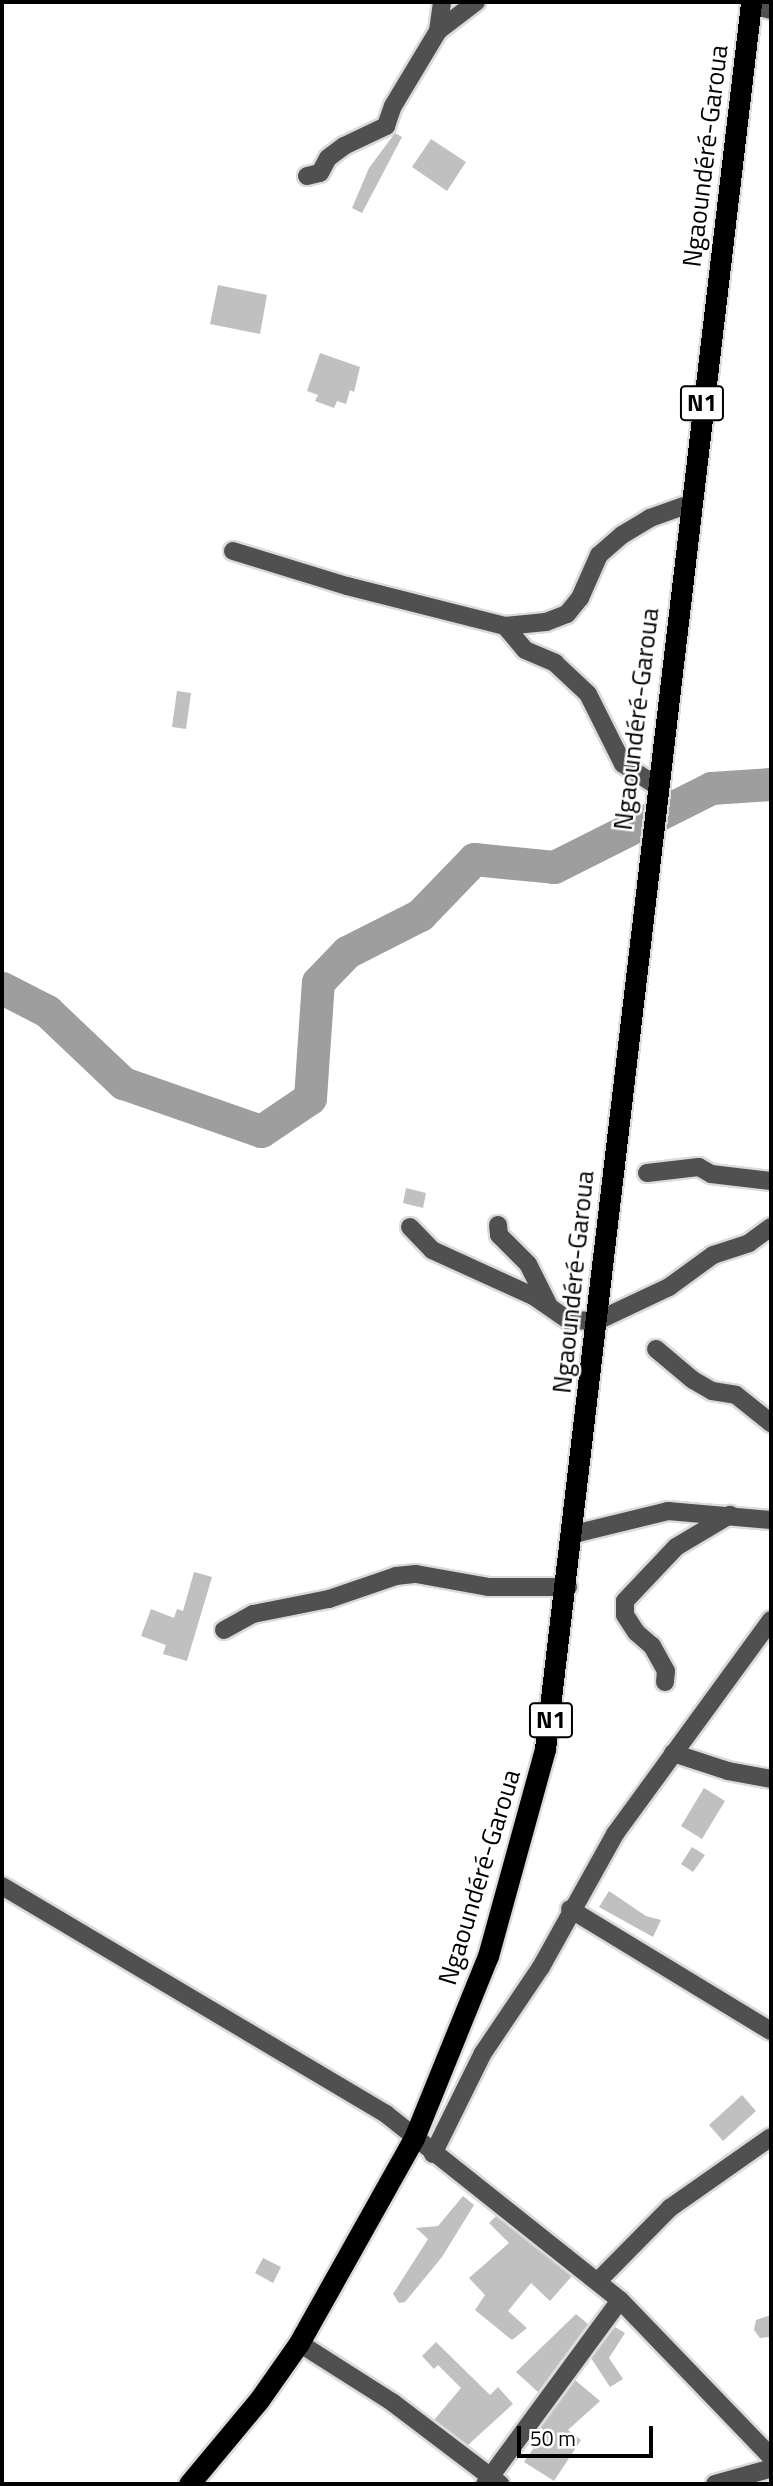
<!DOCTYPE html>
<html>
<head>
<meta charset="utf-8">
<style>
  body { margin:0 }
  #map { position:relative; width:773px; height:2486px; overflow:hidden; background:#fff; font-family:"Titillium Web",sans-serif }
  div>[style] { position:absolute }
  .river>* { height:33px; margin:-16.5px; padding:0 16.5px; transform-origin:16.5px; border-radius:16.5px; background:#9e9e9e }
  .building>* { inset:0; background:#c0c0c0 }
  .roads { filter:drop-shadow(2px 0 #dbdbdb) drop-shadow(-2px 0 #dbdbdb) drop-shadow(0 2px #dbdbdb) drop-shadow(0 -2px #dbdbdb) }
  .minor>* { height:18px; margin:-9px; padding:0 9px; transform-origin:9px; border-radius:9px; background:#505050 }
  .highway>* { height:21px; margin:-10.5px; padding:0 10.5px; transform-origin:10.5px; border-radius:10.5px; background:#000 }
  span { translate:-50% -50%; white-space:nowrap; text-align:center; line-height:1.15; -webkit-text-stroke:5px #fff; paint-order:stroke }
  .shield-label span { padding:2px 5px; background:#fff; border:2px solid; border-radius:5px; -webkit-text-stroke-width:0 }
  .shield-label { font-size:24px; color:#000; font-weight:700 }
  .street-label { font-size:26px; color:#000 }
  .frame { position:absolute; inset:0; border:4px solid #000; pointer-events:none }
  .scale { position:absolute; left:517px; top:2426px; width:136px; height:32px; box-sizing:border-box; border:4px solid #000; border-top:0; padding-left:9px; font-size:21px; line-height:24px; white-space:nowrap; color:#000; -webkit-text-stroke:5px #fff; paint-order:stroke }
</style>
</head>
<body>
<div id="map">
  <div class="river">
    <div style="left:2px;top:988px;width:51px;rotate:27.1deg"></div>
    <div style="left:47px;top:1011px;width:105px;rotate:43.5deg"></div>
    <div style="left:123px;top:1083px;width:146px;rotate:19.2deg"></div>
    <div style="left:261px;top:1131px;width:59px;rotate:-34deg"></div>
    <div style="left:310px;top:1098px;width:116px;rotate:-86.1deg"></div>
    <div style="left:318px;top:982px;width:42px;rotate:-46deg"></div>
    <div style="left:347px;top:952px;width:82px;rotate:-26.9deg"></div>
    <div style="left:420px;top:915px;width:78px;rotate:-46deg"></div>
    <div style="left:474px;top:859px;width:80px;rotate:5.7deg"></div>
    <div style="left:554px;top:867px;width:176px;rotate:-26.7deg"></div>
    <div style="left:711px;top:788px;width:60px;rotate:-3.8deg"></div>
  </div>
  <div class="building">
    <div style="clip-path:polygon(395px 133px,402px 137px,362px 213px,352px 208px,369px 168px)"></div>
    <div style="clip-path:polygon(431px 139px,466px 162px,447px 191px,412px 167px)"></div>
    <div style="clip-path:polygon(218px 285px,267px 295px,260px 334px,210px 324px)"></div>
    <div style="clip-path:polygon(320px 353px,360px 367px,354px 392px,350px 390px,346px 404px,337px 401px,334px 408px,315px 401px,318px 395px,307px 391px)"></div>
    <div style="clip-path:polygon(177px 691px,191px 693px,186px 729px,172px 727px)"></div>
    <div style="clip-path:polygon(406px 1188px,426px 1193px,423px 1208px,403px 1203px)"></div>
    <div style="clip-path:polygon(194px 1572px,212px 1577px,187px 1661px,163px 1654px,166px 1645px,141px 1636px,151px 1609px,174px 1618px,177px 1609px,183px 1611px)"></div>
    <div style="clip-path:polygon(704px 1788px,725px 1801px,702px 1839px,681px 1826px)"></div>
    <div style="clip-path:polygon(692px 1847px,705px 1855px,693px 1872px,681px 1864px)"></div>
    <div style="clip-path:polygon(609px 1891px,646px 1916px,661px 1920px,653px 1937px,599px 1907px)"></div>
    <div style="clip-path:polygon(742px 2095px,756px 2111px,723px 2141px,709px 2125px)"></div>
    <div style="clip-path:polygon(463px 2196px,474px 2205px,442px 2257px,405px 2302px,399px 2303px,393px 2294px,428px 2239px,416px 2228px,438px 2226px)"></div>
    <div style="clip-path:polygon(496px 2216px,572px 2276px,550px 2301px,531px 2283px,508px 2311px,527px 2328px,512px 2340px,475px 2310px,485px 2295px,469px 2278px,509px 2243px,489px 2223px)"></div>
    <div style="clip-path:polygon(263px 2258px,281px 2267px,273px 2283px,255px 2273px)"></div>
    <div style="clip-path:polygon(576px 2314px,588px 2324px,538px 2392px,516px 2372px)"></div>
    <div style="clip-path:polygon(771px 2315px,771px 2337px,760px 2338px,754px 2330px,756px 2320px)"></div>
    <div style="clip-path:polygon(615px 2327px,625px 2333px,609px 2358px,623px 2379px,610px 2387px,591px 2358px)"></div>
    <div style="clip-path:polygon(436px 2342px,490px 2395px,498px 2387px,513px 2404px,468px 2445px,434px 2420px,461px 2388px,438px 2365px,434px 2369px,422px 2356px)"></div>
    <div style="clip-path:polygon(575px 2380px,600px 2401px,568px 2430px,581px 2440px,554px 2481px,524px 2462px,544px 2433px,541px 2427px)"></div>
  </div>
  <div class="roads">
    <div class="minor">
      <div style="left:751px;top:5px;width:21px;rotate:14deg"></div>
      <div style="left:438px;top:31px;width:48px;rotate:-37.3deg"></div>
      <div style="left:307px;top:176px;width:13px;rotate:-13deg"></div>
      <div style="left:320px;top:173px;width:17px;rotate:-62deg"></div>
      <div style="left:328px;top:158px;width:20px;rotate:-37deg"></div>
      <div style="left:344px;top:146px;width:47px;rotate:-25.5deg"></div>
      <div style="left:386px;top:126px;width:21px;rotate:-71deg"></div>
      <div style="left:393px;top:106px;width:87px;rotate:-59deg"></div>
      <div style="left:438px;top:31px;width:29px;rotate:-82deg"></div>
      <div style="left:233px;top:551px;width:119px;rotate:17.1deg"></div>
      <div style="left:347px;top:586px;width:163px;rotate:14.2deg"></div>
      <div style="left:505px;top:626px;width:41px;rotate:-5.6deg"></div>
      <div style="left:546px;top:622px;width:22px;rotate:-21deg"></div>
      <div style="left:567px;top:614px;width:21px;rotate:-51deg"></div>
      <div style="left:580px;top:598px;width:47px;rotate:-66.2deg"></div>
      <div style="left:599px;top:555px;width:30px;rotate:-41deg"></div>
      <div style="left:622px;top:535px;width:33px;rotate:-31deg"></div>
      <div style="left:650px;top:518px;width:41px;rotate:-19.7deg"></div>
      <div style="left:505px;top:626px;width:31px;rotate:50deg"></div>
      <div style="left:525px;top:650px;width:33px;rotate:23deg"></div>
      <div style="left:555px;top:663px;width:45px;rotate:43.2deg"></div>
      <div style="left:588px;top:694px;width:78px;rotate:63.4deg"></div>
      <div style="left:623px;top:764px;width:40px;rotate:32.9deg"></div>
      <div style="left:647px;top:1173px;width:52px;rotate:-6.6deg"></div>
      <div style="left:699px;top:1167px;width:14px;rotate:30deg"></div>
      <div style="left:711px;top:1174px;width:60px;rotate:6.7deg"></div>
      <div style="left:498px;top:1225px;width:10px;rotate:84deg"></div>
      <div style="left:499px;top:1235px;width:41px;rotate:45deg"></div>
      <div style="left:528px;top:1264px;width:47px;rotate:63.4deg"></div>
      <div style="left:410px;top:1227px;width:32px;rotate:46deg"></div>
      <div style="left:432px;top:1250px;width:113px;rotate:24.5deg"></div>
      <div style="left:535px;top:1297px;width:40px;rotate:34.9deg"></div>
      <div style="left:568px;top:1320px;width:29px;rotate:2deg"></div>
      <div style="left:597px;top:1321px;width:80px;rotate:-25.3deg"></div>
      <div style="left:669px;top:1287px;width:54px;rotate:-36deg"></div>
      <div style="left:713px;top:1255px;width:38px;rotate:-18deg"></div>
      <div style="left:749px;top:1243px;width:27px;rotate:-36deg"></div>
      <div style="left:656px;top:1349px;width:48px;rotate:40deg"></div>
      <div style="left:693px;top:1380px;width:22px;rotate:30deg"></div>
      <div style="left:712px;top:1391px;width:24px;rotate:9deg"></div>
      <div style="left:736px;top:1395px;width:45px;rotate:38.7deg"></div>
      <div style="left:574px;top:1534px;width:97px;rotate:-13.7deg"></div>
      <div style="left:668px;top:1511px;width:103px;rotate:5deg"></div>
      <div style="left:224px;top:1630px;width:33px;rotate:-29deg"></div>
      <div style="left:253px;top:1614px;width:77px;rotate:-11.2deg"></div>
      <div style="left:329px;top:1599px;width:71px;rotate:-18.9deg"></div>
      <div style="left:396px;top:1576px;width:20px;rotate:-6deg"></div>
      <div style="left:416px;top:1574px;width:73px;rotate:10.2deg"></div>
      <div style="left:488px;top:1587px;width:80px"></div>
      <div style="left:665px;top:1682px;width:11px;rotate:-85deg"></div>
      <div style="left:666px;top:1671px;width:29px;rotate:-119deg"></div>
      <div style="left:652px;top:1646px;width:21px;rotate:-139deg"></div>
      <div style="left:636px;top:1632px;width:20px;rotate:-123deg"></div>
      <div style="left:625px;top:1615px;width:14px;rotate:-90deg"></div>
      <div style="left:625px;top:1601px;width:74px;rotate:-46.6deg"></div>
      <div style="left:676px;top:1547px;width:63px;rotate:-30.7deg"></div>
      <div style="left:673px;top:1753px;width:58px;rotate:18.1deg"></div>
      <div style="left:728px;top:1771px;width:44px;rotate:10.5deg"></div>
      <div style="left:2px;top:1886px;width:447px;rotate:30.7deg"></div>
      <div style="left:386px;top:2114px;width:299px;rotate:38.5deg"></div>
      <div style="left:620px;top:2300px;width:218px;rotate:46.1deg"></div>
      <div style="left:570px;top:1909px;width:235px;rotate:31.3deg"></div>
      <div style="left:433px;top:2154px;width:113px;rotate:-63.7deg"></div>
      <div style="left:483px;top:2053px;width:104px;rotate:-56deg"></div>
      <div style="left:541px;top:1967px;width:152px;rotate:-60.9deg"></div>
      <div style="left:615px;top:1834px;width:265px;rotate:-53.9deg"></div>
      <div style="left:598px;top:2281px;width:103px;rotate:-45.4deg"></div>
      <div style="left:670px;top:2208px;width:123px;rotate:-35.1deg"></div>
      <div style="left:299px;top:2343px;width:110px;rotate:32.4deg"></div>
      <div style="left:392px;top:2402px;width:136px;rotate:37.2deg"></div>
      <div style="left:485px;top:2484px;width:228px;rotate:-53.7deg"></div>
      <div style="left:715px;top:2484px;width:56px;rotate:-15.5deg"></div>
    </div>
    <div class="highway">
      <div style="left:189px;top:2484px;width:109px;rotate:-50.2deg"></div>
      <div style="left:259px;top:2400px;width:70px;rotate:-54.9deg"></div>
      <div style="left:299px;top:2343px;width:235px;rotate:-60.7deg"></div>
      <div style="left:414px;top:2138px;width:196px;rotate:-67.9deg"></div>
      <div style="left:488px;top:1956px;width:215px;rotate:-74.6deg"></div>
      <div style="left:545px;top:1749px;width:1759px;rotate:-83.27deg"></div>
    </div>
  </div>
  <div class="shield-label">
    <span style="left:702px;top:403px">N1</span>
    <span style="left:551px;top:1720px">N1</span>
  </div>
  <div class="street-label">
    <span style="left:705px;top:156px;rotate:-83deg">Ngaoundéré-Garoua</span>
    <span style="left:636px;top:719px;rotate:-83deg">Ngaoundéré-Garoua</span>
    <span style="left:573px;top:1282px;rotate:-84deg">Ngaoundéré-Garoua</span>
    <span style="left:479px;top:1877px;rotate:-73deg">Ngaoundéré-Garoua</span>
  </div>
  <div class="frame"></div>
  <div class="scale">50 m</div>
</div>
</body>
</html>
